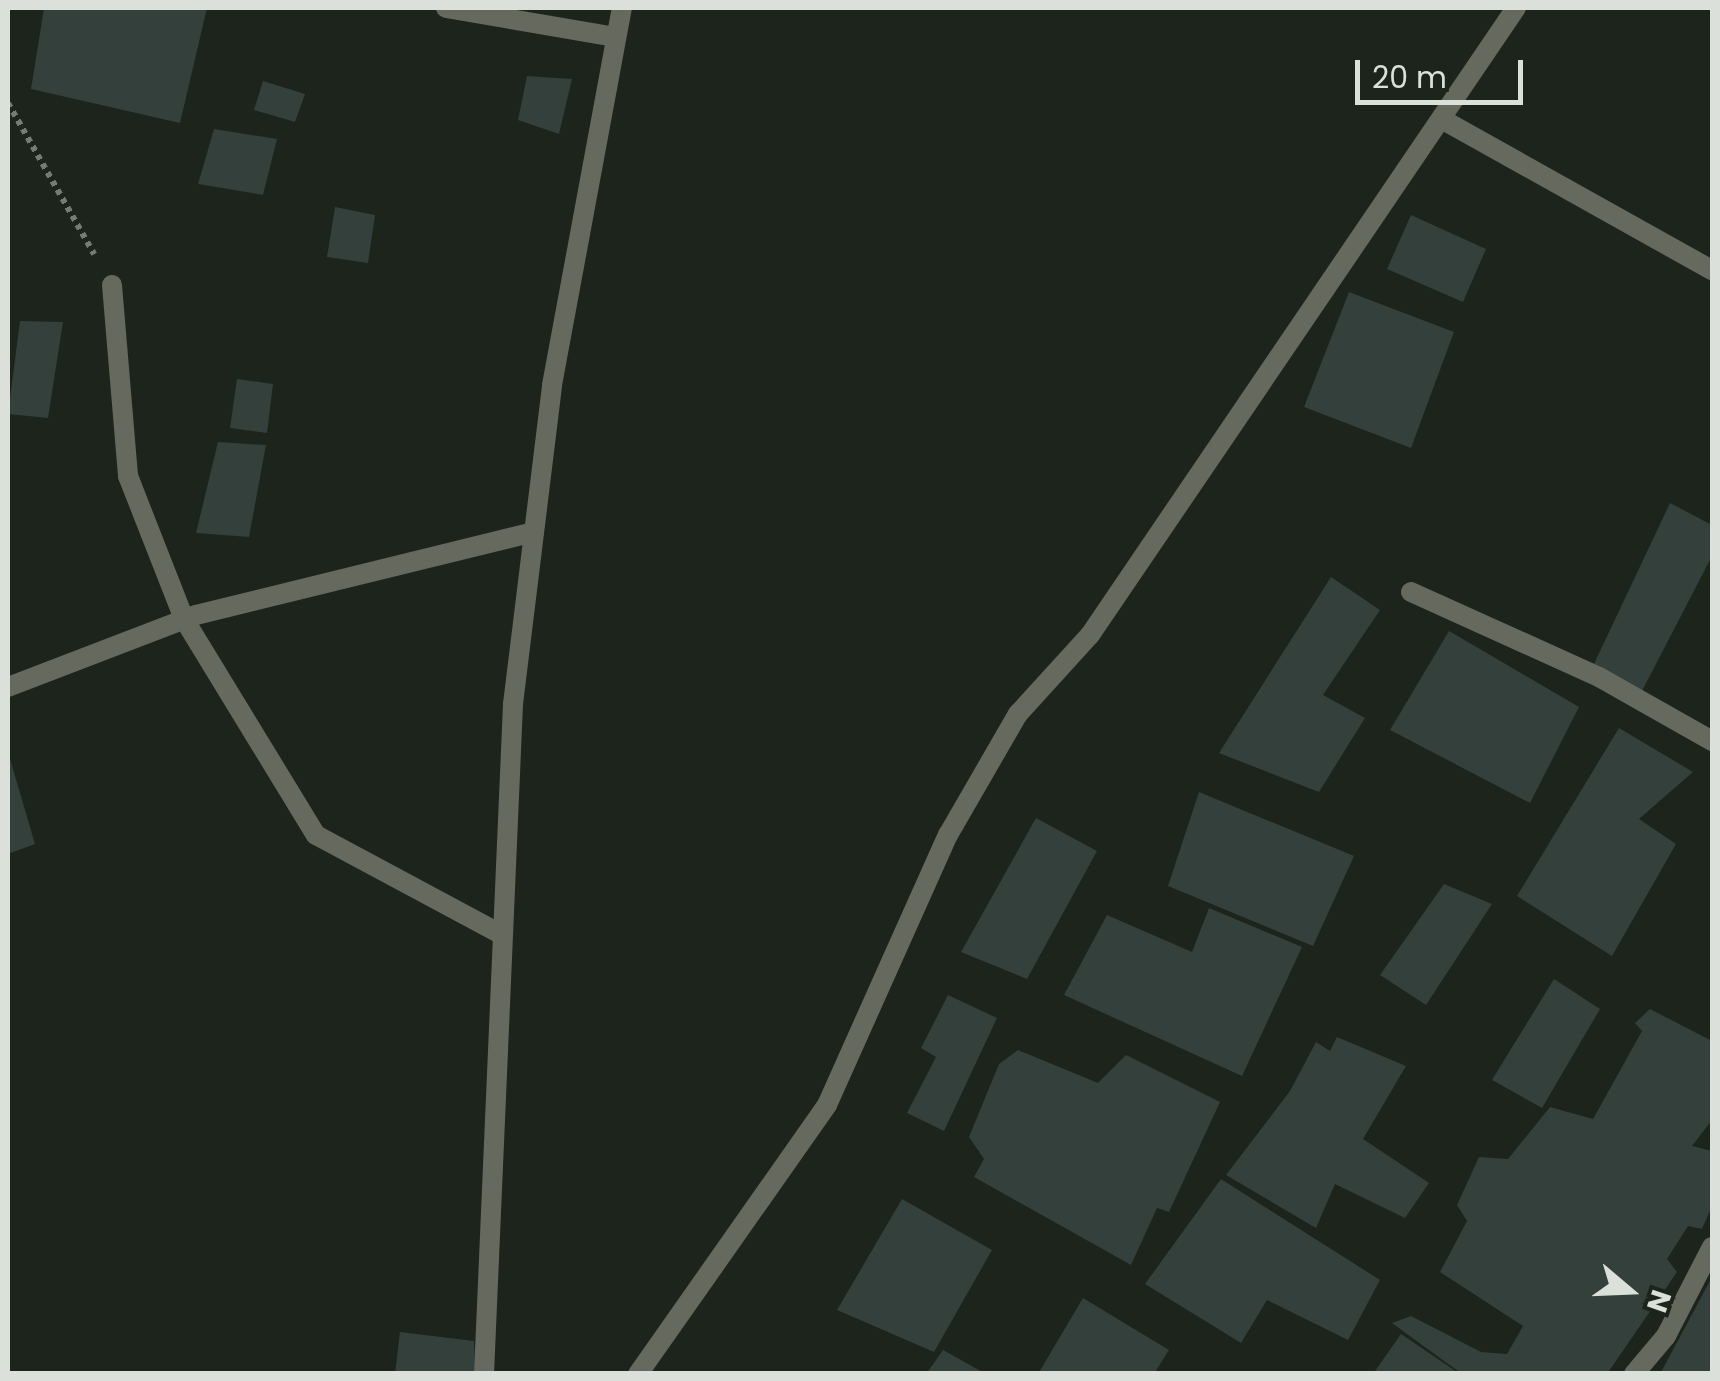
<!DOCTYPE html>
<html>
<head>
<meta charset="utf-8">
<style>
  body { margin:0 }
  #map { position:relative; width:1720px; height:1381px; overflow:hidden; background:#1c241c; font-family:Poppins,sans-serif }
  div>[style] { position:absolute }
  .building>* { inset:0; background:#33403b }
  .path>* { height:6px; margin-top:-3px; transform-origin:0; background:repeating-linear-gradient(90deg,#757c75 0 5px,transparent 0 10px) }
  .street>* { height:20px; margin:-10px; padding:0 10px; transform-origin:10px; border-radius:10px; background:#66695d }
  span { translate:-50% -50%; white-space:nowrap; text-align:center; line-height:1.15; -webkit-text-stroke:8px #1c241c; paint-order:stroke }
  .frame { position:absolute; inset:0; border:10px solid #dbe0da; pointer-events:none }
  .north { position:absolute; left:1580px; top:1241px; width:100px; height:100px; -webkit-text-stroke:8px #1c241c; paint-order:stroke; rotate:109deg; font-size:28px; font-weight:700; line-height:40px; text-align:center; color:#dbe0da }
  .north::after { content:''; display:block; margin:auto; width:35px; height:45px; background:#dbe0da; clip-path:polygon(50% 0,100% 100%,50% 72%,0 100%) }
  .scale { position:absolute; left:1355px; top:60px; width:168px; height:45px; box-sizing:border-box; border:5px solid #dbe0da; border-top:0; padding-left:12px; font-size:30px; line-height:35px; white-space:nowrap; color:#dbe0da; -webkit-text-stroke:8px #1c241c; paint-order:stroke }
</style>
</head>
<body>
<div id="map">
  <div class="building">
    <div style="clip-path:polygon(44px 8px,207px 8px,180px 123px,31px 89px)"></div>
    <div style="clip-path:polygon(527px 76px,572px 79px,559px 134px,518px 120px)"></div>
    <div style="clip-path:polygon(263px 81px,305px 94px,295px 122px,254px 110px)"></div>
    <div style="clip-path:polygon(214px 129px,277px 139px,263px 195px,198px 184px)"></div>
    <div style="clip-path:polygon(335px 207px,375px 215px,368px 263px,327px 257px)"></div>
    <div style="clip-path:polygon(1411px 215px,1486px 249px,1463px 302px,1387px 269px)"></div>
    <div style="clip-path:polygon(1349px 292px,1454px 332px,1411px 448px,1304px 407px)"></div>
    <div style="clip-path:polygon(20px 321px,63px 322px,48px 418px,8px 414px)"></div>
    <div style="clip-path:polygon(237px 379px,273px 384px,267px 433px,230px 428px)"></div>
    <div style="clip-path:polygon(218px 442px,266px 445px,249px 537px,196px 533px)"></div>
    <div style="clip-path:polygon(1670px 503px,1712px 525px,1712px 556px,1642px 691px,1593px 666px)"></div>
    <div style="clip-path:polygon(1331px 577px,1380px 610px,1323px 695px,1365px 718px,1319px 792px,1219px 753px)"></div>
    <div style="clip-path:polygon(1449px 631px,1579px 707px,1530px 803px,1390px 730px)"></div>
    <div style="clip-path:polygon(1619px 728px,1693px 772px,1639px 819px,1676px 844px,1612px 956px,1517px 896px)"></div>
    <div style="clip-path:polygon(8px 752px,35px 844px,8px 854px)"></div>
    <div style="clip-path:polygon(1199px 792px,1354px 856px,1313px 946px,1168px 886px)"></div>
    <div style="clip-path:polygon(1036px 818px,1097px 851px,1027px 979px,961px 952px)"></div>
    <div style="clip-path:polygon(1444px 884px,1492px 904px,1426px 1005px,1380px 975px)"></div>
    <div style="clip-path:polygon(1209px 908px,1302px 947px,1242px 1076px,1064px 995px,1107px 915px,1192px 952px)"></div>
    <div style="clip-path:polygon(1554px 979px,1600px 1009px,1542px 1108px,1492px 1080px)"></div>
    <div style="clip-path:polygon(948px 995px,997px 1018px,944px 1131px,907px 1113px,936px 1057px,921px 1048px)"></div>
    <div style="clip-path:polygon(1650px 1009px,1712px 1041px,1712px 1120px,1692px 1146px,1712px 1151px,1712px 1206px,1702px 1229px,1688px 1226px,1667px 1259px,1677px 1272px,1607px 1374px,1462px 1374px,1392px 1323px,1411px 1316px,1481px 1352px,1507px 1354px,1523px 1326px,1440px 1272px,1467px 1221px,1457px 1205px,1479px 1157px,1508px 1159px,1550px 1107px,1593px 1119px,1642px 1031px,1635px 1023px)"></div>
    <div style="clip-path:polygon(1337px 1037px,1406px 1066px,1363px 1139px,1429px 1183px,1405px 1218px,1335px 1184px,1316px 1228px,1226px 1175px,1290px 1091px,1335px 1121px,1290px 1091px,1316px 1042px,1330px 1051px)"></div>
    <div style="clip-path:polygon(1018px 1050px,1098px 1083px,1126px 1055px,1220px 1102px,1169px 1212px,1157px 1208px,1131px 1265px,974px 1177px,984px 1159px,969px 1137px,999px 1064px)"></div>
    <div style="clip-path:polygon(1221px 1179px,1380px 1280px,1348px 1340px,1267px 1300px,1241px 1343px,1145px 1284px)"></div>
    <div style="clip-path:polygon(902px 1199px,992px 1250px,934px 1352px,837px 1310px)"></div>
    <div style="clip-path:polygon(1712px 1277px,1712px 1374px,1660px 1374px)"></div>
    <div style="clip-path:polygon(1083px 1298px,1169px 1350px,1154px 1374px,1038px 1374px)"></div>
    <div style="clip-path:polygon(400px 1332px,474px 1341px,475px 1374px,395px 1374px)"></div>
    <div style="clip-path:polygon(1401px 1334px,1460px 1374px,1373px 1374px)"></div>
    <div style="clip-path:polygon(943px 1350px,986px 1374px,926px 1374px)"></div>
  </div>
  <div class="path">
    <div style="left:8px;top:103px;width:174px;rotate:60.3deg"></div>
  </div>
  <div class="street">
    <div style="left:446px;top:8px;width:171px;rotate:9.7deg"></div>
    <div style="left:1445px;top:121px;width:306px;rotate:29.2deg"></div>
    <div style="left:112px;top:285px;width:192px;rotate:85.2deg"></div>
    <div style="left:128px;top:476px;width:154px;rotate:68.6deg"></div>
    <div style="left:184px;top:619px;width:253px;rotate:58.6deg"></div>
    <div style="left:316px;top:835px;width:210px;rotate:28.2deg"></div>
    <div style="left:1411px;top:592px;width:206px;rotate:24.3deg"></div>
    <div style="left:1599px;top:677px;width:130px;rotate:29.5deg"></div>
    <div style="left:8px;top:687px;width:201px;rotate:-21deg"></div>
    <div style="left:196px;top:615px;width:348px;rotate:-13.8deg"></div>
    <div style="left:484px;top:1374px;width:671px;rotate:-87.52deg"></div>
    <div style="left:513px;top:704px;width:321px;rotate:-83deg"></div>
    <div style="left:552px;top:385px;width:383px;rotate:-79.5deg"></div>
    <div style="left:638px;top:1374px;width:329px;rotate:-54.9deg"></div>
    <div style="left:827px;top:1105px;width:296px;rotate:-65.9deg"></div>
    <div style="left:948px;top:835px;width:140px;rotate:-60deg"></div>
    <div style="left:1018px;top:714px;width:107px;rotate:-47.7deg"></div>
    <div style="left:1090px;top:635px;width:758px;rotate:-55.81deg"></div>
    <div style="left:1634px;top:1374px;width:50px;rotate:-49.9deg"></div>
    <div style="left:1666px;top:1336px;width:100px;rotate:-62.7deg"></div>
  </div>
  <div class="frame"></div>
  <div class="north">N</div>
  <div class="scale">20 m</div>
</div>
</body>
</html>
